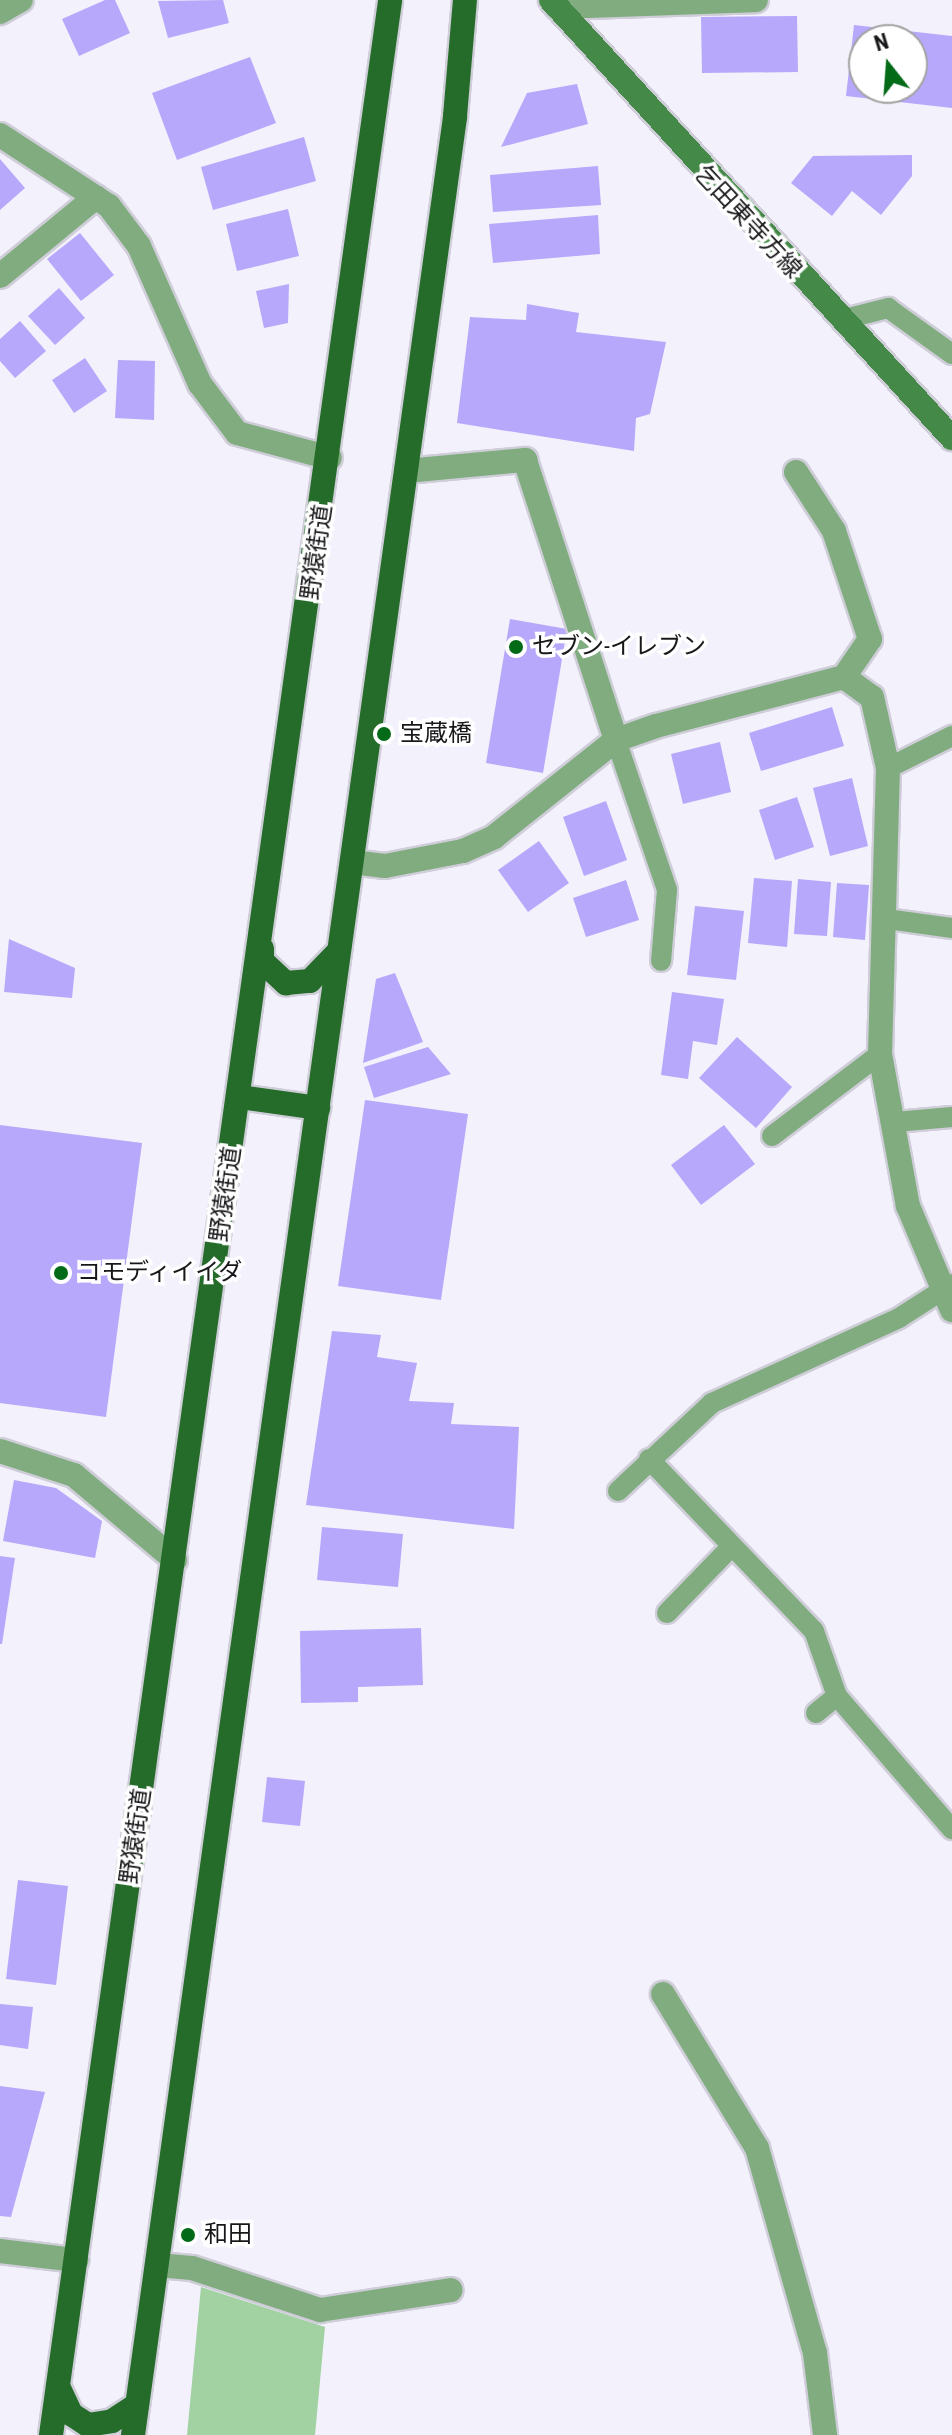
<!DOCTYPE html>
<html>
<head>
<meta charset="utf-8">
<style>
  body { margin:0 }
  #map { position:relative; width:952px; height:2435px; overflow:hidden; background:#f2f1fc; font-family:"Roboto Condensed","Noto Sans JP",sans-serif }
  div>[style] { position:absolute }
  .green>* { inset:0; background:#a2d1a2 }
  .building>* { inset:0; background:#b8a8fb }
  .roads { filter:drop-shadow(2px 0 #cfced8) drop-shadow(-2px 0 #cfced8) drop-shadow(0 2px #cfced8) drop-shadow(0 -2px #cfced8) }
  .lane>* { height:20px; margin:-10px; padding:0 10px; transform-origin:10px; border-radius:10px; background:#80ac80 }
  .street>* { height:24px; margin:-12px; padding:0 12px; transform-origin:12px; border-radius:12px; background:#80ac80 }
  .secondary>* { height:24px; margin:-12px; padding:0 12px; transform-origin:12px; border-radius:12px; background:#448947 }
  .primary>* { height:24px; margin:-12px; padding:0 12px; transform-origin:12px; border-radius:12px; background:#256c2a }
  .dots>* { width:22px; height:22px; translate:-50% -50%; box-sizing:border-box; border:4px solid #fff; border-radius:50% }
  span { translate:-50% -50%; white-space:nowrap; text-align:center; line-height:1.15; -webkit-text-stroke:7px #fff; paint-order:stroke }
  .street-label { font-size:24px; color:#18181b }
  .poi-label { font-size:24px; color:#18181b }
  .left { translate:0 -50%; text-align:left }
  .north { position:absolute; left:848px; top:24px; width:80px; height:80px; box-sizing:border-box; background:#fff; border:2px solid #a3a3a4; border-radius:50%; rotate:343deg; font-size:22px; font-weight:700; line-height:32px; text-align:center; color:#18181b }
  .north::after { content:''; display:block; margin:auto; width:28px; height:36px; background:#036a17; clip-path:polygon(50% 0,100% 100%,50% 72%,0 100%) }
</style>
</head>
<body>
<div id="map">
  <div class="green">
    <div style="clip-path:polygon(201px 2287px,325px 2327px,315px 2435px,187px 2435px)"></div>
  </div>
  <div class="building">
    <div style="clip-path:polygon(105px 0,115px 0,130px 33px,79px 56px,62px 19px)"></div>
    <div style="clip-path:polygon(223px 0,229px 23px,168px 38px,158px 1px)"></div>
    <div style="clip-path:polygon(797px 16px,798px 72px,702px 73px,701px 17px)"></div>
    <div style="clip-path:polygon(evenodd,854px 25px,952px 36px,952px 108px,846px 96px,854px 25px,864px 40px,912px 40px,912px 88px,864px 88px,864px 40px)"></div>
    <div style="clip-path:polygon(250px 57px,276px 123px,177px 160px,152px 93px)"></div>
    <div style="clip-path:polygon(577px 84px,588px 124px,501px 147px,527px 93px)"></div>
    <div style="clip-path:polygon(304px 137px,316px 181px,213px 210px,201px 167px)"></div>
    <div style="clip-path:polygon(912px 155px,912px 176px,881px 215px,852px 191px,832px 216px,791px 183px,813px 156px)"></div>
    <div style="clip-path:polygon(0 159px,25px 188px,0 210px)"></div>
    <div style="clip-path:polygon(598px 166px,601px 205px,493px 212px,490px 175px)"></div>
    <div style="clip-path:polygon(288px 209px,299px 256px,237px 271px,226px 224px)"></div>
    <div style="clip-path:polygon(598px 215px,600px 254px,493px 263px,489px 224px)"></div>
    <div style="clip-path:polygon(80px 233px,114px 275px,81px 301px,47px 259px)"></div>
    <div style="clip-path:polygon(289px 284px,288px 323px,264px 328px,256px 291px)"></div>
    <div style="clip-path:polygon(59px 288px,85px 318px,55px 345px,28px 316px)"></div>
    <div style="clip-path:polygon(527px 304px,579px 313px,576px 332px,666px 342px,650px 414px,636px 418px,634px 451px,457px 423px,470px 317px,526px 320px)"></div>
    <div style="clip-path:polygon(20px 321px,46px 351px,15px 378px,0 361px,0 339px)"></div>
    <div style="clip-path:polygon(85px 358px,107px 391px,74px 413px,52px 380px)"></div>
    <div style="clip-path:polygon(118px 360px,155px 361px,154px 420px,115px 418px)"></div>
    <div style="clip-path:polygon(510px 619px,567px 629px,543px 773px,486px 763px)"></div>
    <div style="clip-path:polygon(832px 707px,844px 746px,761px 771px,749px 733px)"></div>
    <div style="clip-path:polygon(720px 742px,731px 792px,683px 804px,671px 754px)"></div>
    <div style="clip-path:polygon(852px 778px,868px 846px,830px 856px,813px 788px)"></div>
    <div style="clip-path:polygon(797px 797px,814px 847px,775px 860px,759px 810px)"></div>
    <div style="clip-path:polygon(606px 801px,627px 860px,584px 876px,563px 817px)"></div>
    <div style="clip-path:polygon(539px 841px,569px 883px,528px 912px,498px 870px)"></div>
    <div style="clip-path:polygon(754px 878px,792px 881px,787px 947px,748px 943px)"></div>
    <div style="clip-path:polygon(798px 879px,831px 882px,827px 936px,794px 934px)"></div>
    <div style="clip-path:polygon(626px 880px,639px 920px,586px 937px,573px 898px)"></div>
    <div style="clip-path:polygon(837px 883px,869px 885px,865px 940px,833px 937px)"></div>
    <div style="clip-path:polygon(695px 906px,744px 911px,736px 980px,687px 975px)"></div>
    <div style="clip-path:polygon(9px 939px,75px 968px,72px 998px,4px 992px)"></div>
    <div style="clip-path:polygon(395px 973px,423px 1042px,363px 1063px,376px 979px)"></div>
    <div style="clip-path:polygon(672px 992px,724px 999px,717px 1045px,693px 1041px,688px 1079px,661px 1075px)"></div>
    <div style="clip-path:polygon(737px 1037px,792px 1087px,756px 1128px,699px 1078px)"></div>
    <div style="clip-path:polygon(428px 1047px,451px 1074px,374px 1098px,364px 1067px)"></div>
    <div style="clip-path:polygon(365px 1100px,468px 1114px,441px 1300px,338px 1286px)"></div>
    <div style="clip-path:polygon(0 1125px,142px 1143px,106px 1417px,0 1403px)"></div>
    <div style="clip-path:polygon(724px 1125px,755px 1164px,701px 1205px,671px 1165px)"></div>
    <div style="clip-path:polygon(332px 1331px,381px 1335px,377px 1357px,417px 1363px,409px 1401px,454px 1403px,451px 1424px,519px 1427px,514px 1529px,306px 1505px)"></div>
    <div style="clip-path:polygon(14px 1480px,56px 1488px,102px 1521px,95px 1558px,3px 1541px)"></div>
    <div style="clip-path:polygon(322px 1527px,403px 1534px,398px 1587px,317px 1580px)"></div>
    <div style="clip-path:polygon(0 1556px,15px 1558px,2px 1644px,0 1644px)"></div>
    <div style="clip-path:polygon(421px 1628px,423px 1685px,358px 1687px,358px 1702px,301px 1703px,300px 1631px)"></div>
    <div style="clip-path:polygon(267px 1777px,305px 1781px,300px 1826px,262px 1822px)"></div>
    <div style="clip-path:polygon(18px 1880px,68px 1886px,56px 1985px,6px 1979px)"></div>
    <div style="clip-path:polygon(0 2004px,33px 2007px,28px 2049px,0 2045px)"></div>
    <div style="clip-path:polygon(0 2086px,45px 2092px,11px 2217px,0 2216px)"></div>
  </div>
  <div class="roads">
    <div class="lane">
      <div style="left:841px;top:320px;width:49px;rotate:-14.3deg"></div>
      <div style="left:888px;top:308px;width:79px;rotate:35.7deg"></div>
      <div style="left:616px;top:740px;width:158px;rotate:71.2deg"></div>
      <div style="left:667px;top:890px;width:71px;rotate:94.8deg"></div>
      <div style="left:888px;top:768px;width:72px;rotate:-26.6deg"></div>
      <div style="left:887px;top:919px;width:66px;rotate:7.9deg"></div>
      <div style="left:895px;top:1122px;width:57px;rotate:-5deg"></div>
      <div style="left:772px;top:1136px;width:136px;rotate:-37.2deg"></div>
      <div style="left:649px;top:1459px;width:238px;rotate:46.2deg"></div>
      <div style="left:814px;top:1631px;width:69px;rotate:70.5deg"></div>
      <div style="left:837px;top:1696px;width:176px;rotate:49.2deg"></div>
      <div style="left:618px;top:1491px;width:129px;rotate:-43.1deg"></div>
      <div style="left:712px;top:1403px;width:205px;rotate:-24.4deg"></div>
      <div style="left:899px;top:1318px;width:63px;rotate:-32.7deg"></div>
      <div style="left:667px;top:1613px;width:93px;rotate:-45.9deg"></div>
      <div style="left:816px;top:1713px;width:27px;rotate:-39deg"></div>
    </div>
    <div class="street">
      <div style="left:557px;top:7px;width:199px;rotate:-2deg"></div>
      <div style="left:0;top:12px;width:24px;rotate:-30deg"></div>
      <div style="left:0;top:135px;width:130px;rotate:33.1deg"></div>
      <div style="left:109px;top:206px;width:50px;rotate:53.1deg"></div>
      <div style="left:139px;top:246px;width:151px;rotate:66.2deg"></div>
      <div style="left:200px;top:384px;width:61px;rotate:52.9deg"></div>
      <div style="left:237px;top:433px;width:96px;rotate:15deg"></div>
      <div style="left:0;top:276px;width:124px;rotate:-39.5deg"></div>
      <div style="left:406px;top:471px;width:120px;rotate:-5.3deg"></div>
      <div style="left:525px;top:460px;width:294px;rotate:72deg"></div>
      <div style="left:796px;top:472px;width:70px;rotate:57.2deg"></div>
      <div style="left:834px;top:531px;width:114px;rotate:71.6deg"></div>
      <div style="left:870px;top:639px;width:46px;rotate:124.4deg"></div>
      <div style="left:352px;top:862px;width:33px;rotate:7deg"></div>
      <div style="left:385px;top:866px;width:79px;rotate:-10.9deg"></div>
      <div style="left:463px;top:851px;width:34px;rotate:-24deg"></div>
      <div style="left:494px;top:837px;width:156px;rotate:-38.5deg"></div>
      <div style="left:616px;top:740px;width:42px;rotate:-19.3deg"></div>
      <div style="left:656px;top:726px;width:194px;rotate:-14.6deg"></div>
      <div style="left:844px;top:677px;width:34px;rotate:36deg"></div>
      <div style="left:872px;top:697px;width:73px;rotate:77.3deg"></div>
      <div style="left:888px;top:768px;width:286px;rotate:91.6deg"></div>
      <div style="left:880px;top:1054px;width:155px;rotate:79.6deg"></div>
      <div style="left:908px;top:1206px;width:113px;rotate:67.1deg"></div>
      <div style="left:0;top:1451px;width:78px;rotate:18deg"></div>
      <div style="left:74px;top:1475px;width:132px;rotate:40.1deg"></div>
      <div style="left:663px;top:1994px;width:180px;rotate:58.6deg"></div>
      <div style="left:757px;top:2148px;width:213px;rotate:74.2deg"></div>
      <div style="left:815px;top:2353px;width:83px;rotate:83deg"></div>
      <div style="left:0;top:2251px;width:77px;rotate:6.8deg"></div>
      <div style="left:157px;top:2265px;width:35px;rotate:5deg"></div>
      <div style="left:192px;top:2268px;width:135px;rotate:18.2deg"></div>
      <div style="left:320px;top:2310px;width:132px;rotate:-8.7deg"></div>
    </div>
    <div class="secondary">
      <div style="left:551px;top:0;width:594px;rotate:47.53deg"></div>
    </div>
    <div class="primary">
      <div style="left:262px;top:949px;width:12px;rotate:90deg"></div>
      <div style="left:262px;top:961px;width:33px;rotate:43deg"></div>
      <div style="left:286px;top:983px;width:24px;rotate:-5deg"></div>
      <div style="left:310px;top:981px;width:40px;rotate:-46deg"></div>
      <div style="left:240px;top:1097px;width:79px;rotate:8deg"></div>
      <div style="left:58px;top:2386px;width:31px;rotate:65deg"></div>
      <div style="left:71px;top:2414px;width:20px;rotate:33deg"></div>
      <div style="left:88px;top:2425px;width:24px;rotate:-9deg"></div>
      <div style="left:112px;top:2421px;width:30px;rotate:-33deg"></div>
      <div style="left:51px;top:2435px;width:2458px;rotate:-82.07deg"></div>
      <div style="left:133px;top:2435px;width:2341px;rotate:-82.09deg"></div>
      <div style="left:455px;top:116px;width:116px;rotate:-85.1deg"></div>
    </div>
  </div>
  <div class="dots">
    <div style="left:516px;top:647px;background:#036a17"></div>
    <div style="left:384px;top:734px;background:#036a17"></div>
    <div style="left:61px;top:1273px;background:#036a17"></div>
    <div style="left:188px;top:2235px;background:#036a17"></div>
  </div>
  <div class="street-label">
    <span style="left:748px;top:222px;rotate:47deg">乞田東寺方線</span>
    <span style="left:317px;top:552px;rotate:-82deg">野猿街道</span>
    <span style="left:226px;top:1194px;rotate:-82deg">野猿街道</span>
    <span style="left:136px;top:1836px;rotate:-82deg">野猿街道</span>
  </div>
  <div class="poi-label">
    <span class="left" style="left:532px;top:647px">セブン-イレブン</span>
    <span class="left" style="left:400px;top:734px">宝蔵橋</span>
    <span class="left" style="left:77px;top:1273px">コモディイイダ</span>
    <span class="left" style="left:204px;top:2235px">和田</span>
  </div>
  <div class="north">N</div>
</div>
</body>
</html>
